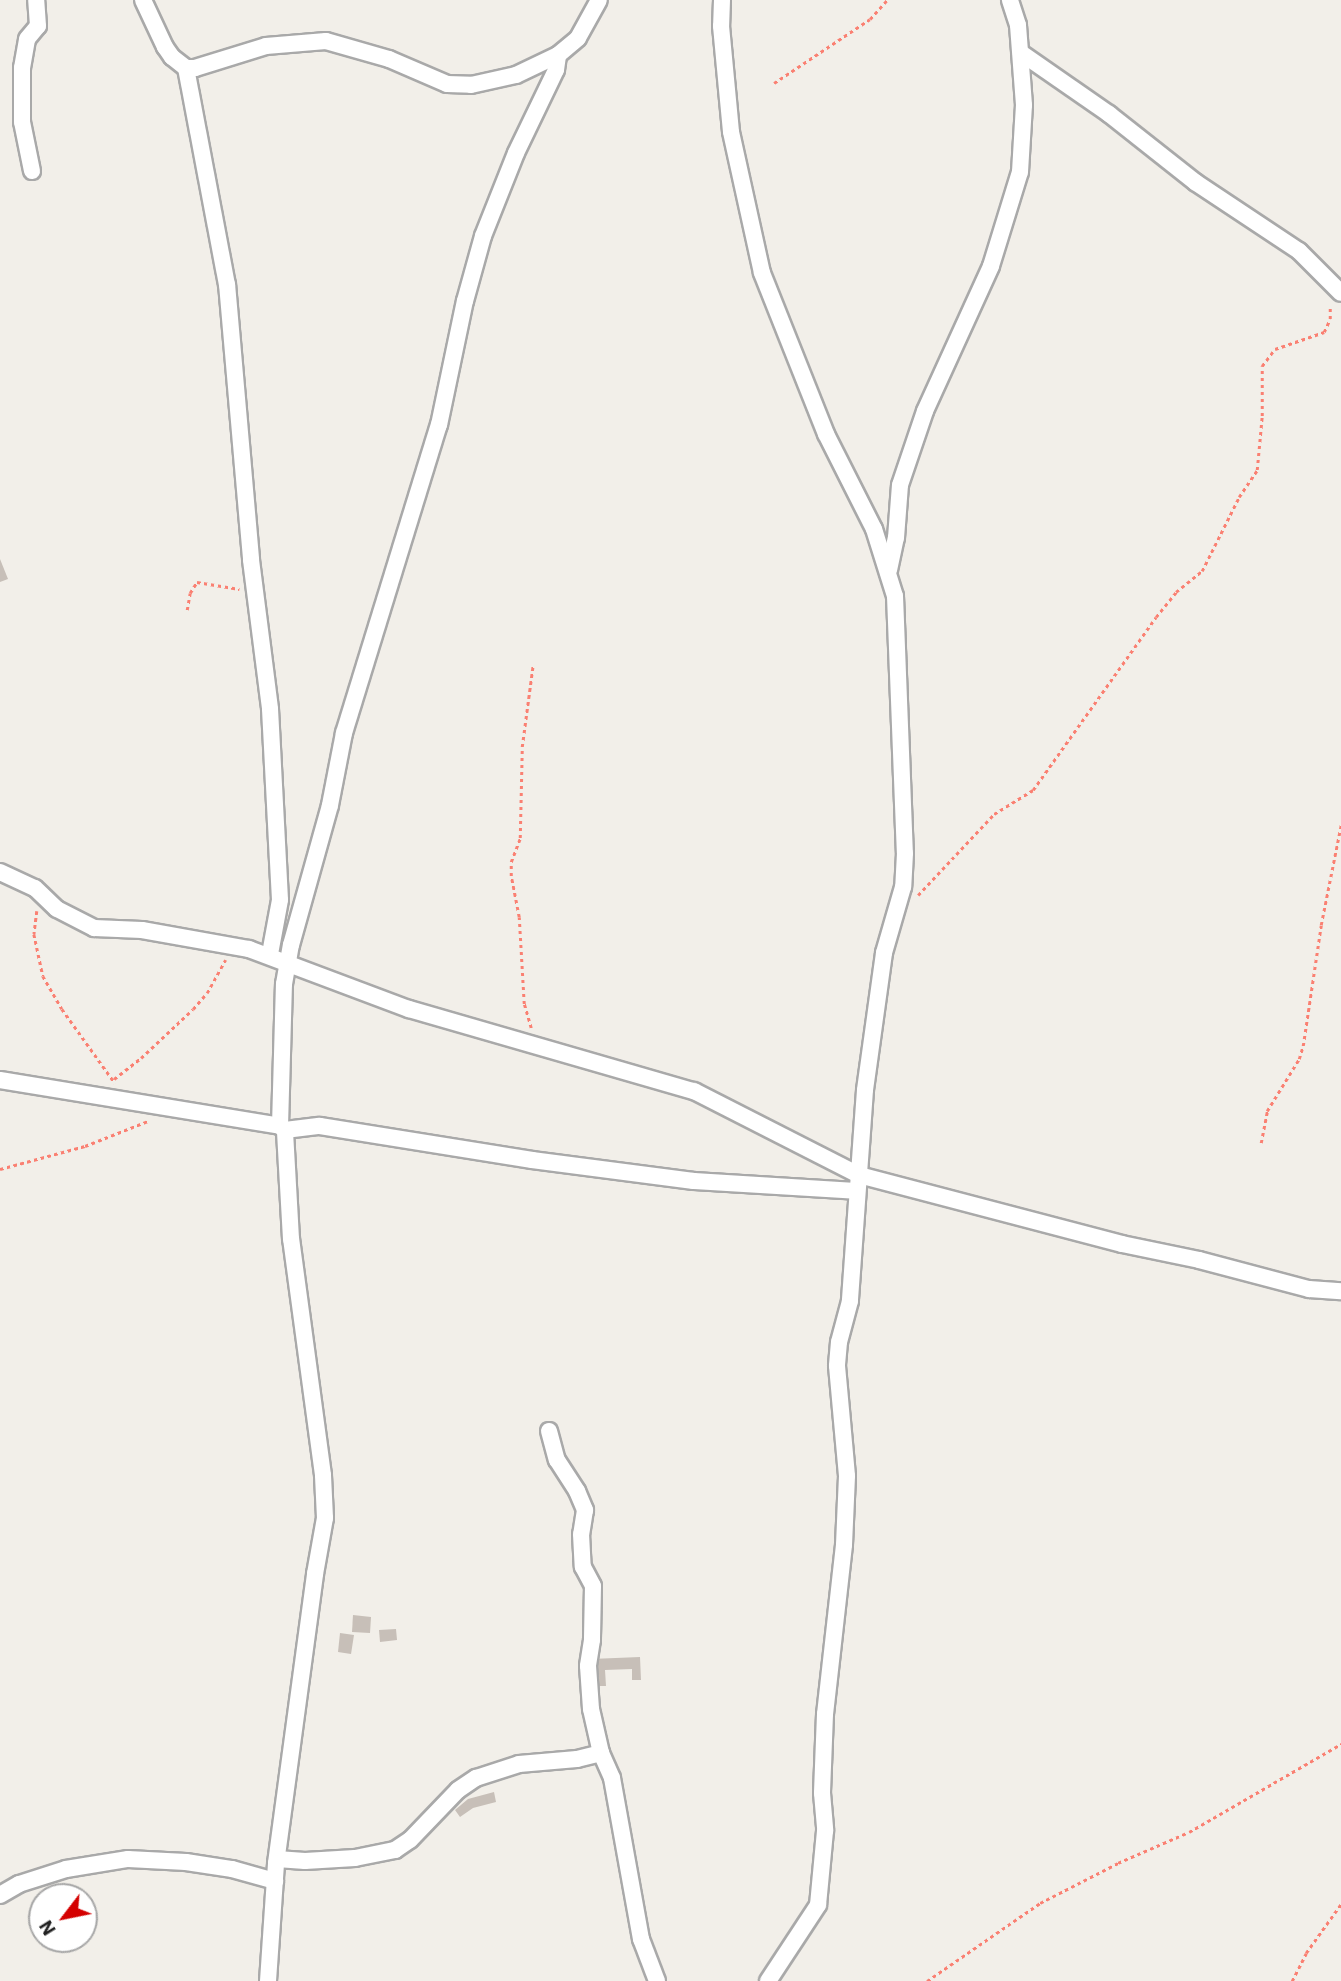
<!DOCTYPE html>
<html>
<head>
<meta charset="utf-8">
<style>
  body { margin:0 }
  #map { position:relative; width:1341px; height:1981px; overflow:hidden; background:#f2efe9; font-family:"IBM Plex Sans",sans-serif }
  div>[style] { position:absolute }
  .building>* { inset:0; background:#c7bfb8 }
  .path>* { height:2.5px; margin-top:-1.25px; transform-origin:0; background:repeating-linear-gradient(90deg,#fa8072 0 3.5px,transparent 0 7px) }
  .roads { filter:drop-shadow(2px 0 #a9a9a9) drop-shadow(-2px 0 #a9a9a9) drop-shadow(0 2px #a9a9a9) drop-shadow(0 -2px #a9a9a9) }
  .street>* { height:16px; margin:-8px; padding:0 8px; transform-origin:8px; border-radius:8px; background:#fff }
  span { translate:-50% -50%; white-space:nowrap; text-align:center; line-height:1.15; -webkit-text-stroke:5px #fff; paint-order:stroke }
  .north { position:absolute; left:28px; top:1883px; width:70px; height:70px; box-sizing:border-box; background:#fff; border:2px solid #a7a7a7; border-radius:50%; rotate:238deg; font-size:19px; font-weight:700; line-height:28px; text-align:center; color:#222 }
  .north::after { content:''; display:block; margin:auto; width:24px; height:32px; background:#d40000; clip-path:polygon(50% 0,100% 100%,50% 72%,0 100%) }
</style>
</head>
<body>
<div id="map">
  <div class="building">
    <div style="clip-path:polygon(0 559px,8px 579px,0 582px)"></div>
    <div style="clip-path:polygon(353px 1615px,371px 1617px,370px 1633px,352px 1632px)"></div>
    <div style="clip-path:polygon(396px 1629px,397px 1640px,380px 1642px,379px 1630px)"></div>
    <div style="clip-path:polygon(340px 1633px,354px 1635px,351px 1654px,338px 1652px)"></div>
    <div style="clip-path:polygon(640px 1657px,641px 1680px,632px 1680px,632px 1669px,605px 1670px,606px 1686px,592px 1686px,591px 1659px)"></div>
    <div style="clip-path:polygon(494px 1792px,496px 1802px,473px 1808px,460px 1817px,455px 1810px,468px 1799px)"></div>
  </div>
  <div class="path">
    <div style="left:774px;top:83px;width:115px;rotate:-33.7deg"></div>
    <div style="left:870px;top:19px;width:25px;rotate:-48deg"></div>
    <div style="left:187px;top:610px;width:17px;rotate:-80deg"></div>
    <div style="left:190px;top:593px;width:13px;rotate:-58deg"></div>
    <div style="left:197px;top:582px;width:43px;rotate:9.5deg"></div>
    <div style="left:918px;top:895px;width:111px;rotate:-46.8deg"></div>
    <div style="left:994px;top:814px;width:46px;rotate:-31.6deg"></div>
    <div style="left:1033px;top:790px;width:212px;rotate:-54.6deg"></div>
    <div style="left:1156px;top:617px;width:32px;rotate:-51deg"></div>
    <div style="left:1176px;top:592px;width:33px;rotate:-39deg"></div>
    <div style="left:1202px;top:571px;width:83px;rotate:-63.4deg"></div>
    <div style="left:1239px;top:497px;width:32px;rotate:-56deg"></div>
    <div style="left:1257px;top:470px;width:54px;rotate:-84.7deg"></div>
    <div style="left:1262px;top:416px;width:50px;rotate:-90deg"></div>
    <div style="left:1262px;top:366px;width:21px;rotate:-53deg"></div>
    <div style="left:1275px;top:349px;width:52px;rotate:-19.1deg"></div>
    <div style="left:1324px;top:332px;width:14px;rotate:-65deg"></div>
    <div style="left:1330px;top:319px;width:14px;rotate:-90deg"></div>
    <div style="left:37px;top:911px;width:23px;rotate:97deg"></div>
    <div style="left:34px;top:934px;width:43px;rotate:77.9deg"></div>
    <div style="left:43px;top:976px;width:38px;rotate:60deg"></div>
    <div style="left:62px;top:1009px;width:91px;rotate:54.4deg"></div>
    <div style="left:531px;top:1028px;width:25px;rotate:-106deg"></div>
    <div style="left:524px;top:1004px;width:87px;rotate:-93.3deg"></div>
    <div style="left:519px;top:917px;width:42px;rotate:-101deg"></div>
    <div style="left:511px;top:876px;width:14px;rotate:-90deg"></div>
    <div style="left:511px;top:862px;width:26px;rotate:-69deg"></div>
    <div style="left:520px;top:838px;width:91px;rotate:-88.7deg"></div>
    <div style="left:522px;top:747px;width:83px;rotate:-82.4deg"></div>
    <div style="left:114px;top:1079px;width:34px;rotate:-38deg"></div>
    <div style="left:141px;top:1058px;width:71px;rotate:-43.3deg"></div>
    <div style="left:193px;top:1009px;width:21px;rotate:-49deg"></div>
    <div style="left:207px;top:993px;width:38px;rotate:-61deg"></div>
    <div style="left:1261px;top:1143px;width:33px;rotate:-79deg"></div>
    <div style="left:1267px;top:1111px;width:61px;rotate:-58.4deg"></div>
    <div style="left:1299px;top:1059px;width:14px;rotate:-73deg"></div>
    <div style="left:1303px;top:1046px;width:122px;rotate:-81.5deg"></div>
    <div style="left:1321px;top:925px;width:102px;rotate:-78.7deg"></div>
    <div style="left:0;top:1169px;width:88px;rotate:-15.1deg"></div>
    <div style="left:85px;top:1146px;width:68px;rotate:-21.6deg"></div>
    <div style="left:927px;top:1981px;width:137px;rotate:-34.6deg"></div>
    <div style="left:1040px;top:1903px;width:88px;rotate:-27.1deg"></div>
    <div style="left:1118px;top:1863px;width:77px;rotate:-23.6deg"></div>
    <div style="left:1189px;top:1832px;width:176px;rotate:-30.1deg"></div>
    <div style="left:1292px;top:1981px;width:31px;rotate:-63deg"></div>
    <div style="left:1306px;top:1953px;width:60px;rotate:-54.5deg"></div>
  </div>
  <div class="roads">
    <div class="street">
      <div style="left:143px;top:0;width:52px;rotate:64.9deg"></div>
      <div style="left:165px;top:47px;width:12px;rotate:55deg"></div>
      <div style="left:172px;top:57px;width:18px;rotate:38deg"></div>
      <div style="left:186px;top:68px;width:9px"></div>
      <div style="left:195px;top:68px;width:74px;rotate:-17.2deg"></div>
      <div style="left:266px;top:46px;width:60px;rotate:-4.8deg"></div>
      <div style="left:326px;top:41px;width:66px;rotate:15.9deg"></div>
      <div style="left:389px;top:59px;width:63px;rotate:23.3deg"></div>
      <div style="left:447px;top:84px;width:24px;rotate:2deg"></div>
      <div style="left:471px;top:85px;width:46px;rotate:-12.5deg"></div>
      <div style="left:516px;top:75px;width:47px;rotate:-25.5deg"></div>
      <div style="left:722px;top:0;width:26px;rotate:92deg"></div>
      <div style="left:721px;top:26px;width:106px;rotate:84.6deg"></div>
      <div style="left:731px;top:132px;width:144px;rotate:77.6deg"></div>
      <div style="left:762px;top:273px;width:173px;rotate:68.3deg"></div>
      <div style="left:826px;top:434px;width:106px;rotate:63.2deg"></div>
      <div style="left:874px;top:529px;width:70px;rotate:72.6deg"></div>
      <div style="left:895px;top:596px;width:257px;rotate:87.8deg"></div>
      <div style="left:905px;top:853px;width:34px;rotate:93deg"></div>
      <div style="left:903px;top:887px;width:69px;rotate:106.1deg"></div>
      <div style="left:884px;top:953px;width:138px;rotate:97.9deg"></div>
      <div style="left:865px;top:1090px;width:212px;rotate:94.1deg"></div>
      <div style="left:850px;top:1301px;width:42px;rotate:105deg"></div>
      <div style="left:839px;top:1342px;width:24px;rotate:95deg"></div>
      <div style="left:837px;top:1366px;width:110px;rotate:84.8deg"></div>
      <div style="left:847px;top:1476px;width:69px;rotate:92.5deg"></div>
      <div style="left:844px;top:1545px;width:170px;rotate:96.4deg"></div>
      <div style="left:825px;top:1714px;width:79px;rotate:92.2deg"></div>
      <div style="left:822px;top:1793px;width:38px;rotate:85deg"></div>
      <div style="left:825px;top:1831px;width:74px;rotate:95.4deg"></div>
      <div style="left:818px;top:1905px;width:91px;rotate:123.3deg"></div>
      <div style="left:1021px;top:53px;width:107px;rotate:34.7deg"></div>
      <div style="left:1109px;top:114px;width:110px;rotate:38.3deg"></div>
      <div style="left:1195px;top:182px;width:125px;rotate:33.6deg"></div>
      <div style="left:1299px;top:251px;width:59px;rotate:45deg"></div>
      <div style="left:186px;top:68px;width:220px;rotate:79.3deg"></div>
      <div style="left:227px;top:284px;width:277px;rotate:85deg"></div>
      <div style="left:251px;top:560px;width:150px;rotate:82.7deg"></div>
      <div style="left:270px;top:709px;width:191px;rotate:87deg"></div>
      <div style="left:280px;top:900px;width:55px;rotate:100.5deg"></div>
      <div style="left:32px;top:171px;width:50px;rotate:-101.5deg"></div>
      <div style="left:22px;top:122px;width:54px;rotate:-90deg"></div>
      <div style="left:22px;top:68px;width:29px;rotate:-80deg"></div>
      <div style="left:27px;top:39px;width:17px;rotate:-50deg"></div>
      <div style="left:38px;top:26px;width:26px;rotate:-94deg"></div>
      <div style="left:889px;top:570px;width:33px;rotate:-78deg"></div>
      <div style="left:896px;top:538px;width:53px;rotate:-85.7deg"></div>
      <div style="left:900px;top:485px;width:78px;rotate:-71.3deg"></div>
      <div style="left:925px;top:411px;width:159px;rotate:-65.5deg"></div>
      <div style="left:991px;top:266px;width:98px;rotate:-72.9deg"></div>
      <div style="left:1020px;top:172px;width:67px;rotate:-86.6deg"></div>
      <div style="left:1024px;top:105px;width:80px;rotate:-94.3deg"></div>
      <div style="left:1018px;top:25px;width:26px;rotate:-108deg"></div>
      <div style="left:0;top:872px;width:38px;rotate:25deg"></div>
      <div style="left:35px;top:888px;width:30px;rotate:44deg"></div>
      <div style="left:57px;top:909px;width:42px;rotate:27.2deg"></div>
      <div style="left:94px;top:928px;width:48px;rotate:2.4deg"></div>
      <div style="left:142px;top:930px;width:109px;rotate:10.1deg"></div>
      <div style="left:249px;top:949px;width:171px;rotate:20.6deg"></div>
      <div style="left:409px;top:1009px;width:297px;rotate:16.1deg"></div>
      <div style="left:694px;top:1091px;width:185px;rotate:27deg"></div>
      <div style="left:859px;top:1175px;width:272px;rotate:14.7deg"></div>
      <div style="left:1122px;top:1244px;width:79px;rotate:11.7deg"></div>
      <div style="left:1199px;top:1260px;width:114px;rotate:14.8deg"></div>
      <div style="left:1309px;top:1289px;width:32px;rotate:4deg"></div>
      <div style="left:0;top:1080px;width:284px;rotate:9.3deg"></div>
      <div style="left:285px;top:1130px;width:35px;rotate:-7deg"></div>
      <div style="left:320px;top:1126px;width:215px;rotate:9.1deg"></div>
      <div style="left:532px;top:1160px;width:163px;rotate:7.4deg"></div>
      <div style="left:694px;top:1181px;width:162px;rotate:3.5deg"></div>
      <div style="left:549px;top:1431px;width:30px;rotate:75deg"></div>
      <div style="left:557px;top:1460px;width:37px;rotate:57deg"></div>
      <div style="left:577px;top:1491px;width:21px;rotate:67deg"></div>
      <div style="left:585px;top:1510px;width:24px;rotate:99deg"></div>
      <div style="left:581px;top:1534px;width:33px;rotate:87deg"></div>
      <div style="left:583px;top:1567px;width:21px;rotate:62deg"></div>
      <div style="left:593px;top:1586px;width:54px;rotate:91.1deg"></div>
      <div style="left:592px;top:1640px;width:26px;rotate:99deg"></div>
      <div style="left:588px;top:1666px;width:43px;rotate:86deg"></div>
      <div style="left:591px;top:1709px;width:45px;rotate:77.2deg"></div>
      <div style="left:601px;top:1753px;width:27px;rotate:66deg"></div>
      <div style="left:612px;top:1778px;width:164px;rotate:79.8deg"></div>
      <div style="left:641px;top:1939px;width:45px;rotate:69.1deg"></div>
      <div style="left:277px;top:1859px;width:28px;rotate:4deg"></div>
      <div style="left:305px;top:1861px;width:50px;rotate:-3.4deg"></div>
      <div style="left:355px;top:1858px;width:41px;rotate:-11.3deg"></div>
      <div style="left:395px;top:1850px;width:18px;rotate:-34deg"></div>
      <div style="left:410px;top:1840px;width:69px;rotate:-46.2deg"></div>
      <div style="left:458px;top:1790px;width:22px;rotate:-34deg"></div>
      <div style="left:476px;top:1778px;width:45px;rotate:-18deg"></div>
      <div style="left:519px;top:1764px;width:58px;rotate:-4.9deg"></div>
      <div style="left:577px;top:1759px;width:25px;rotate:-14deg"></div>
      <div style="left:0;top:1895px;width:22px;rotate:-30deg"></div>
      <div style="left:19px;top:1884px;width:49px;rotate:-17.7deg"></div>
      <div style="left:66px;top:1869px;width:63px;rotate:-9.2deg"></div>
      <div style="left:128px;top:1859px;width:58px;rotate:3deg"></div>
      <div style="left:186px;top:1862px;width:47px;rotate:8.7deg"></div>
      <div style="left:232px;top:1869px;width:45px;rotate:15.6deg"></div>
      <div style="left:268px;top:1981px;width:118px;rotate:-86.1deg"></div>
      <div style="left:276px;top:1863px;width:292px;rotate:-82.3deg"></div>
      <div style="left:315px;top:1574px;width:57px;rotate:-79.9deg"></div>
      <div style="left:325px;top:1518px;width:43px;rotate:-92.7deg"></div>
      <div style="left:323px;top:1475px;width:238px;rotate:-97.7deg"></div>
      <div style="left:291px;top:1239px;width:109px;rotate:-93.2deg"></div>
      <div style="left:285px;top:1130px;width:6px;rotate:-141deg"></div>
      <div style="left:280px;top:1126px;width:142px;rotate:-88.4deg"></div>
      <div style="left:284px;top:984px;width:40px;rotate:-80deg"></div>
      <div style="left:291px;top:945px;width:145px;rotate:-74.4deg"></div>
      <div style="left:330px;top:805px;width:73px;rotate:-79deg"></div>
      <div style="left:344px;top:733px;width:322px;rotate:-72.9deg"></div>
      <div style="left:439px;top:425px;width:127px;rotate:-78.2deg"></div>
      <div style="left:465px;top:301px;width:67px;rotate:-74.5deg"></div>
      <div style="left:483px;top:236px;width:89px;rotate:-68.3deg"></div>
      <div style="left:516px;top:153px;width:92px;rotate:-64.3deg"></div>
      <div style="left:556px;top:70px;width:15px;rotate:-82deg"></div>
      <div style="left:558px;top:55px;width:26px;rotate:-40deg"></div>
      <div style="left:578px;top:38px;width:43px;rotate:-61.1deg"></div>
    </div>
  </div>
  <div class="north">N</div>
</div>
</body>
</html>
